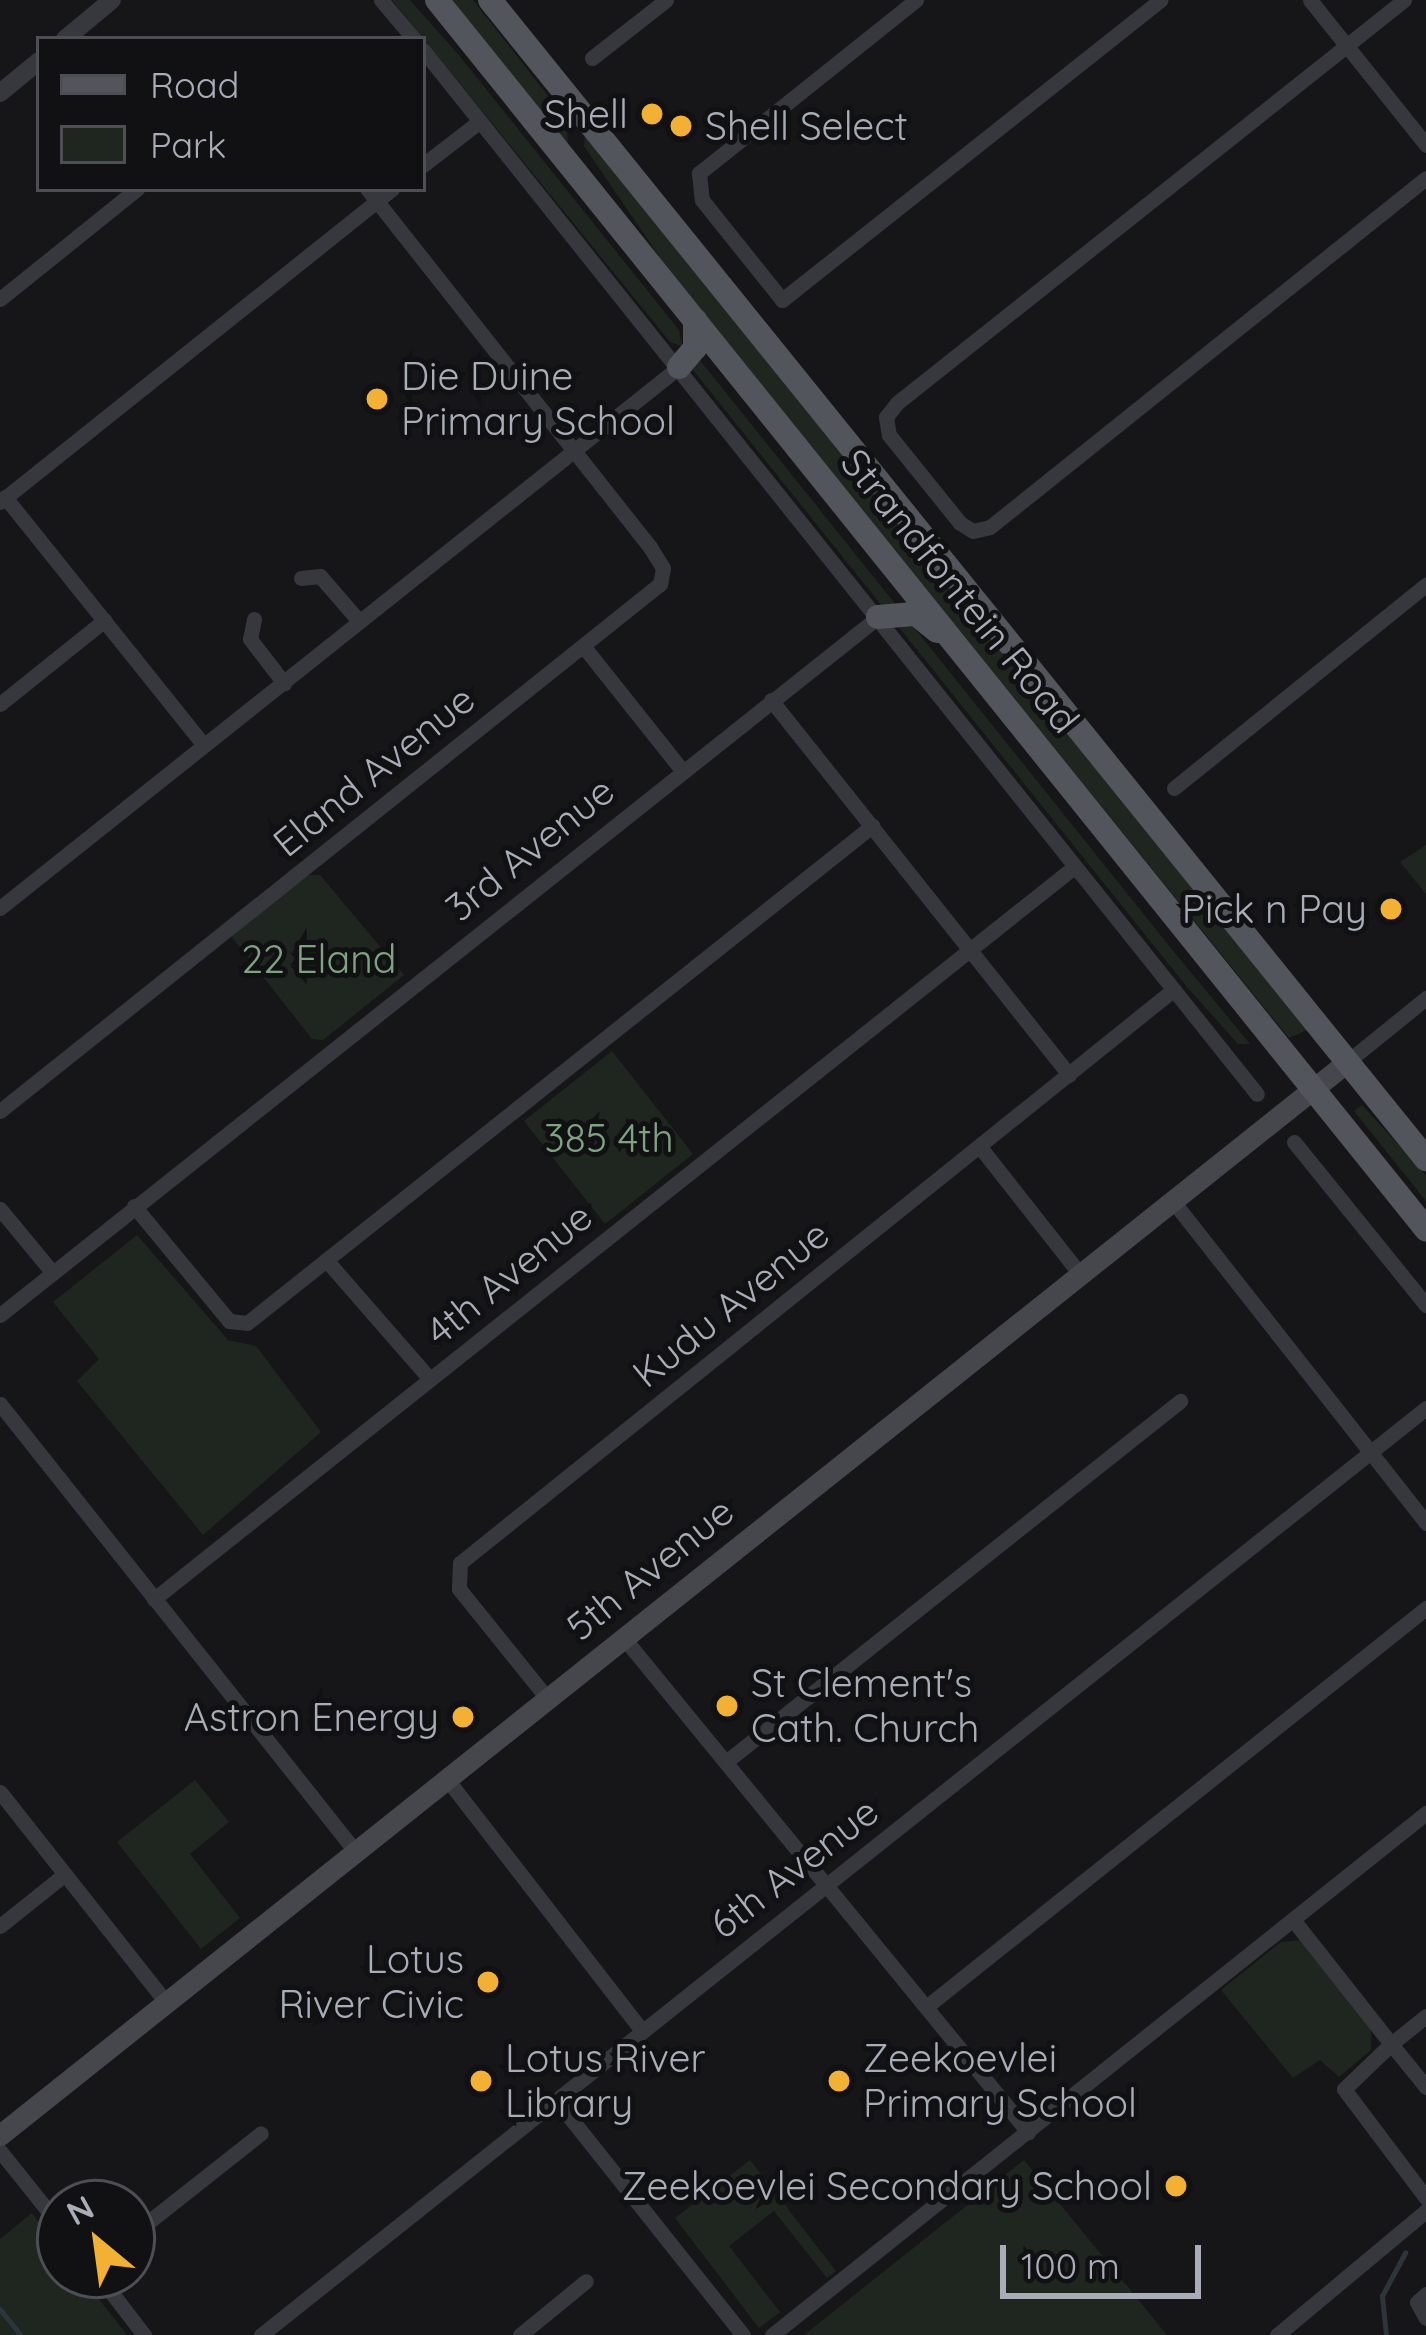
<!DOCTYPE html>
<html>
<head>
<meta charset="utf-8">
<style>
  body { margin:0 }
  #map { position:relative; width:1426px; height:2335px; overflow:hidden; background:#161618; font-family:Quicksand,sans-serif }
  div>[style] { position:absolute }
  .green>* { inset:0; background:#1e261f }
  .stream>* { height:4.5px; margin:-2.25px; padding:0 2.25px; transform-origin:2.25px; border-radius:2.25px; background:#2c353c }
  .minor>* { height:15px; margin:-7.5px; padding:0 7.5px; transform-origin:7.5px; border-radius:7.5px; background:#37383d }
  .tertiary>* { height:18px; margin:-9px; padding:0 9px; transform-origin:9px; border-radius:9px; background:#37383d }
  .secondary>* { height:21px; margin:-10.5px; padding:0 10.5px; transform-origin:10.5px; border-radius:10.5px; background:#45474d }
  .primary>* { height:24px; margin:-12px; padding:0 12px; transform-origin:12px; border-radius:12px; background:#53555c }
  .dots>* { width:33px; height:33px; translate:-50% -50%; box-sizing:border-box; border:6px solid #111113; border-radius:50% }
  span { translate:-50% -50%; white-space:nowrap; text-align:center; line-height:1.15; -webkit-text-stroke:10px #111113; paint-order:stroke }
  .poi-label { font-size:39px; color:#a8adb8 }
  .right { translate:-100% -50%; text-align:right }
  .left { translate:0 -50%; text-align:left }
  .street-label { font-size:39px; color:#a8adb8 }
  .park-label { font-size:39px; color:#7fa381 }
  .legend { position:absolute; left:36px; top:36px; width:390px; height:156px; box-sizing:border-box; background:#111113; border:3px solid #4d4f55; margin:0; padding:15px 21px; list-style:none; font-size:36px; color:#a8adb8 }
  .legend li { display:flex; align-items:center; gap:24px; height:60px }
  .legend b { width:60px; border:3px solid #4d4f55 }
  .north { position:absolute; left:36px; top:2179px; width:120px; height:120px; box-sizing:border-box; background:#111113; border:3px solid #4d4f55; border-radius:50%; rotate:331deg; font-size:33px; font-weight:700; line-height:48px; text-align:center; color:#a8adb8 }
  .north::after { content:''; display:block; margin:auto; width:42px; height:54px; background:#f2b134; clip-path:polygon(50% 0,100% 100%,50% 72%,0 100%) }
  .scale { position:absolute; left:1000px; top:2245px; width:201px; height:54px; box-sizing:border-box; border:6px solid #a8adb8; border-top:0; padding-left:15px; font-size:36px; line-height:42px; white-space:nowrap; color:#a8adb8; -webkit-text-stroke:9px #111113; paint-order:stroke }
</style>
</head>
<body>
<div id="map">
  <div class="green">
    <div style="clip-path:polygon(392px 0,410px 0,458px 54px,679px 330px,682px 346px,670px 342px)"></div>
    <div style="clip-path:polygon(453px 0,473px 0,567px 120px,568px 152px)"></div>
    <div style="clip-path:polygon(585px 135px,606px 158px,1307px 1030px,1289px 1038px,672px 275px,584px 146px)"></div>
    <div style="clip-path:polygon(699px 359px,1170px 947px,1250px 1044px,1238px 1044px,1187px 987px,693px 370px)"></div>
    <div style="clip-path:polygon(1426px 845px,1426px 894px,1400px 862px)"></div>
    <div style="clip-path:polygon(308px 875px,320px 875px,404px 975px,323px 1040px,312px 1039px,231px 936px)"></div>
    <div style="clip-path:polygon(612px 1051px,693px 1154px,605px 1224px,524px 1121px)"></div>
    <div style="clip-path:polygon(1362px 1105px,1426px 1175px,1426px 1201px,1354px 1111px)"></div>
    <div style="clip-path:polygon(137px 1235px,228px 1340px,256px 1346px,321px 1432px,203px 1535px,77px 1381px,99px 1359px,53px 1302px)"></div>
    <div style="clip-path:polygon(195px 1780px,229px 1822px,190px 1854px,240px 1918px,201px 1949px,117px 1842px)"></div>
    <div style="clip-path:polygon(1301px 1940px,1371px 2030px,1371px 2050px,1339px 2077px,1320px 2060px,1293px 2078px,1221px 1990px,1281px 1942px)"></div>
    <div style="clip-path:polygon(750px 2160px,836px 2271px,827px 2278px,774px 2211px,729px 2246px,780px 2312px,759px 2328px,675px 2218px)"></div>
    <div style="clip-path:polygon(1024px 2160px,1167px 2335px,804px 2335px)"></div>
    <div style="clip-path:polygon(32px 2213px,60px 2250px,60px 2275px,80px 2275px,127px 2335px,0 2335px,0 2239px)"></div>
  </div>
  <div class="stream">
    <div style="left:0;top:2309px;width:33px;rotate:51deg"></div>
    <div style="left:1386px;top:2335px;width:39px;rotate:-96deg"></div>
    <div style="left:1382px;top:2296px;width:49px;rotate:-61.9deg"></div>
  </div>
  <div class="minor">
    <div style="left:381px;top:0;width:51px;rotate:49.8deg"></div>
    <div style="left:916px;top:0;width:278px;rotate:141.4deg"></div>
    <div style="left:699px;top:173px;width:27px;rotate:84deg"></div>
    <div style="left:702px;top:200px;width:128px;rotate:51.3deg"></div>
    <div style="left:782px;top:300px;width:483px;rotate:-38.4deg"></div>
    <div style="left:1310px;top:0;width:186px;rotate:51.3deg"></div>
    <div style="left:1404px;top:0;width:648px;rotate:141.52deg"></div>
    <div style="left:897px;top:403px;width:18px;rotate:128deg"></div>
    <div style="left:886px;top:417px;width:18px;rotate:81deg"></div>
    <div style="left:889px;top:435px;width:113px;rotate:51.1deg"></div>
    <div style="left:960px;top:523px;width:15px;rotate:32deg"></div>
    <div style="left:973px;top:531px;width:17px;rotate:-13deg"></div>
    <div style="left:990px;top:527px;width:558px;rotate:-38.68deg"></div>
    <div style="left:423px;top:50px;width:1336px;rotate:51.38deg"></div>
    <div style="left:592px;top:58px;width:94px;rotate:-38.1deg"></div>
    <div style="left:423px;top:165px;width:72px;rotate:-37.7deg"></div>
    <div style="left:0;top:299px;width:176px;rotate:-38.8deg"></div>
    <div style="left:5px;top:497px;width:318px;rotate:51.3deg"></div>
    <div style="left:0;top:502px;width:502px;rotate:-38.61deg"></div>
    <div style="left:301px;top:578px;width:19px;rotate:-6deg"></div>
    <div style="left:320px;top:576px;width:60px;rotate:49.1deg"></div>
    <div style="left:254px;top:619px;width:20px;rotate:101deg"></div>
    <div style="left:250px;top:639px;width:56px;rotate:52.3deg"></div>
    <div style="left:584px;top:647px;width:157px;rotate:51.5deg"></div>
    <div style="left:771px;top:700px;width:479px;rotate:51.5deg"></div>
    <div style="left:0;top:704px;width:134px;rotate:-38.7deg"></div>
    <div style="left:1174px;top:788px;width:324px;rotate:-38.9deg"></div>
    <div style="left:0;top:908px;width:868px;rotate:-38.55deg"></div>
    <div style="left:1347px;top:1062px;width:102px;rotate:-39deg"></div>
    <div style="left:0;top:1111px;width:845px;rotate:-38.61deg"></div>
    <div style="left:660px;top:584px;width:16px;rotate:-79deg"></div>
    <div style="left:663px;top:568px;width:25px;rotate:-122deg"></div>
    <div style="left:650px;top:547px;width:456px;rotate:-128.3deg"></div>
    <div style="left:1294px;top:1142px;width:210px;rotate:51deg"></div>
    <div style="left:980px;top:1147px;width:160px;rotate:51.8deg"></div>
    <div style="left:1172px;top:1200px;width:411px;rotate:51.8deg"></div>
    <div style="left:134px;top:1206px;width:149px;rotate:50.4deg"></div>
    <div style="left:229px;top:1321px;width:18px;rotate:6deg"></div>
    <div style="left:247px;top:1323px;width:799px;rotate:-38.49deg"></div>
    <div style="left:0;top:1209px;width:83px;rotate:50.4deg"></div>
    <div style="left:327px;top:1261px;width:157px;rotate:48.9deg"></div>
    <div style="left:0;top:1315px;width:1122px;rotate:-38.48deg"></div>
    <div style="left:0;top:1404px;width:571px;rotate:51.54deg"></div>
    <div style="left:154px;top:1599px;width:1176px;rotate:-38.51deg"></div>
    <div style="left:623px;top:1637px;width:640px;rotate:50.71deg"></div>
    <div style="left:547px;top:1698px;width:140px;rotate:-128.9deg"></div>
    <div style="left:459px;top:1589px;width:26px;rotate:-88deg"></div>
    <div style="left:460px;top:1563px;width:915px;rotate:-38.79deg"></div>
    <div style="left:727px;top:1761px;width:579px;rotate:-38.47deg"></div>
    <div style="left:446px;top:1778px;width:320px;rotate:52.2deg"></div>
    <div style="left:0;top:1792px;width:268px;rotate:51.7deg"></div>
    <div style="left:1294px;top:1921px;width:157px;rotate:51.7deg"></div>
    <div style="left:1391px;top:2044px;width:45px;rotate:-38.7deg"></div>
    <div style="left:0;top:1926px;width:83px;rotate:-38.7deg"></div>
    <div style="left:926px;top:2007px;width:640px;rotate:-38.59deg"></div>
    <div style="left:1426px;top:2087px;width:55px;rotate:-129.1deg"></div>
    <div style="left:1391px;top:2044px;width:65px;rotate:136.2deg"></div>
    <div style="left:1344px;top:2089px;width:136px;rotate:53deg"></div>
    <div style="left:556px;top:2100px;width:300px;rotate:51.5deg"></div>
    <div style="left:0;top:2151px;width:96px;rotate:51.3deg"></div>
    <div style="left:132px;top:2235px;width:164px;rotate:-38.3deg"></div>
    <div style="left:98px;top:2275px;width:76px;rotate:52.5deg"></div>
    <div style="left:1426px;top:2294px;width:12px;rotate:138deg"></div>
    <div style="left:1417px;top:2302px;width:18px;rotate:61deg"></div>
    <div style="left:261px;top:2335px;width:1489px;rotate:-38.51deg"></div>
    <div style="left:520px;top:2335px;width:85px;rotate:-39.3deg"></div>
    <div style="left:772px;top:2335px;width:837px;rotate:-38.6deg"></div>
    <div style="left:1277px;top:2335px;width:194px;rotate:-39.8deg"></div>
  </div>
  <div class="tertiary">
    <div style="left:65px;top:39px;width:61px;rotate:-39.7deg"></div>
    <div style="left:0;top:93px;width:50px;rotate:-39.4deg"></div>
  </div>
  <div class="secondary">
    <div style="left:0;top:2135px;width:1722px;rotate:-38.54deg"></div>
  </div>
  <div class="primary">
    <div style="left:437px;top:0;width:1578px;rotate:51.18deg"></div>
    <div style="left:490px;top:0;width:1490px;rotate:51.08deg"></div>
    <div style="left:679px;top:367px;width:25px;rotate:-50deg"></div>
    <div style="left:695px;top:348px;width:28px;rotate:-90deg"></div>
    <div style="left:878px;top:617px;width:38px;rotate:-5deg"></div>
    <div style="left:916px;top:614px;width:27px;rotate:39deg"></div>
  </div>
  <div class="dots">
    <div style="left:652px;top:114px;background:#f2b134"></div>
    <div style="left:681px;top:126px;background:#f2b134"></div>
    <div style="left:377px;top:399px;background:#f2b134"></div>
    <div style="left:1391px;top:909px;background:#f2b134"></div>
    <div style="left:727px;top:1706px;background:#f2b134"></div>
    <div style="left:463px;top:1717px;background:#f2b134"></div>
    <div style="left:488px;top:1982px;background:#f2b134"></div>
    <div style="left:481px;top:2081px;background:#f2b134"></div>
    <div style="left:839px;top:2081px;background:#f2b134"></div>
    <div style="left:1176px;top:2186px;background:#f2b134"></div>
  </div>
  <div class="poi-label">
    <span class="right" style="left:628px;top:114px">Shell</span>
    <span class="left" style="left:705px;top:126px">Shell Select</span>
    <span class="left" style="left:401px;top:399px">Die Duine<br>Primary School</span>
    <span class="right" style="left:1367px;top:909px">Pick n Pay</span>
    <span class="left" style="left:751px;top:1706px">St Clement's<br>Cath. Church</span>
    <span class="right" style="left:439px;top:1717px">Astron Energy</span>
    <span class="right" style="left:464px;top:1982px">Lotus<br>River Civic</span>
    <span class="left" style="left:505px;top:2081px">Lotus River<br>Library</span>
    <span class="left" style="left:863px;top:2081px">Zeekoevlei<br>Primary School</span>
    <span class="right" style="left:1152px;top:2186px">Zeekoevlei Secondary School</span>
  </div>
  <div class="street-label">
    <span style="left:960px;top:591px;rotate:51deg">Strandfontein Road</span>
    <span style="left:374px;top:771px;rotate:-39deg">Eland Avenue</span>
    <span style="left:530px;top:849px;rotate:-39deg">3rd Avenue</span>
    <span style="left:509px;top:1274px;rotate:-39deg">4th Avenue</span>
    <span style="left:731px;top:1304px;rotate:-39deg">Kudu Avenue</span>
    <span style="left:650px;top:1569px;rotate:-39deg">5th Avenue</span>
    <span style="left:794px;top:1868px;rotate:-38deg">6th Avenue</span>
  </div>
  <div class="park-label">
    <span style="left:319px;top:959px">22 Eland</span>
    <span style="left:609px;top:1138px">385 4th</span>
  </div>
  <ul class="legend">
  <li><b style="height:15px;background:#53555c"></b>Road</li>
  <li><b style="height:33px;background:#1e261f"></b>Park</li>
  </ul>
  <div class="north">N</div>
  <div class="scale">100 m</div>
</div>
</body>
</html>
